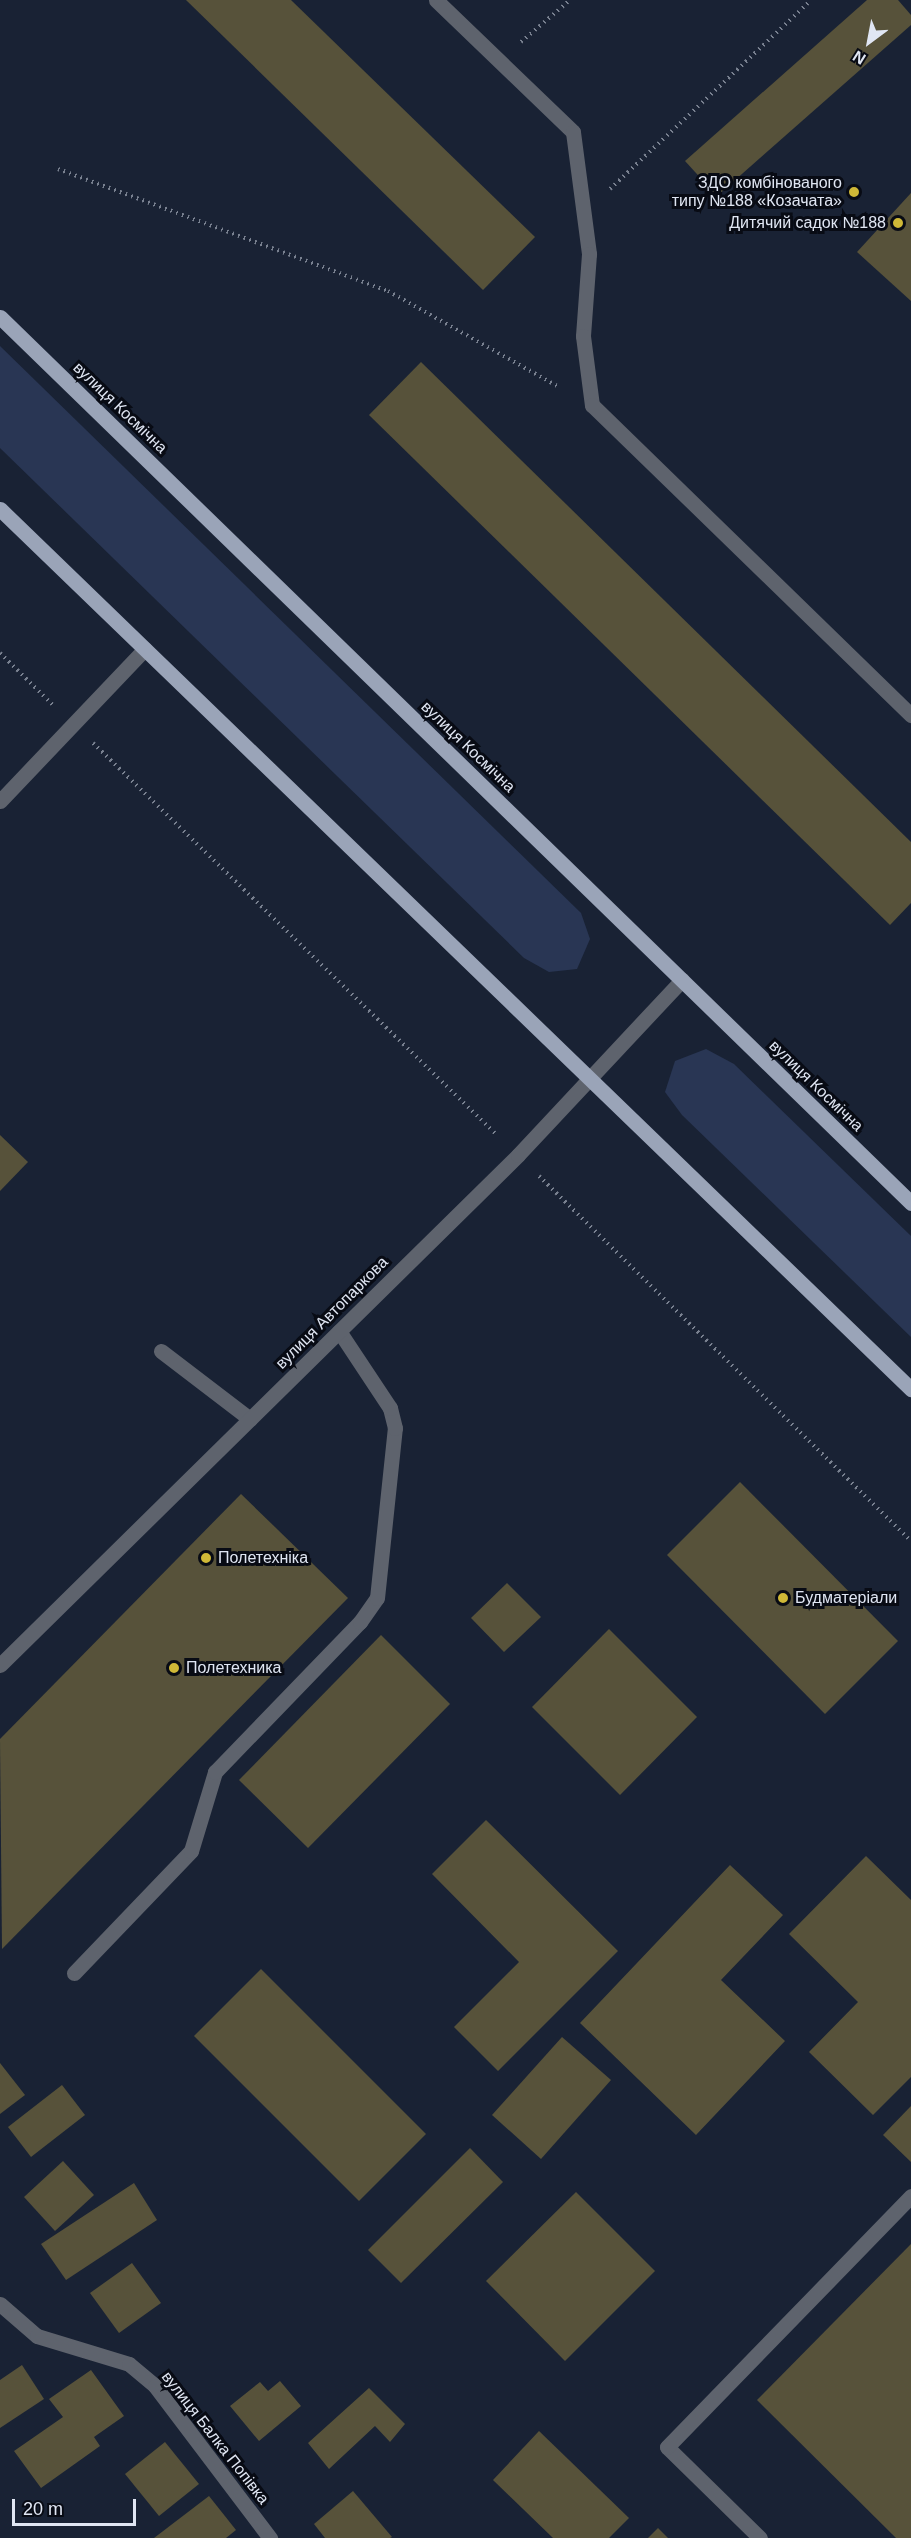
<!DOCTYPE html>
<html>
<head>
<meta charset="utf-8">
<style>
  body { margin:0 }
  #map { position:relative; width:911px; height:2538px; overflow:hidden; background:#192234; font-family:Arial,sans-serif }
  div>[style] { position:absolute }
  .green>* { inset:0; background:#293654 }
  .building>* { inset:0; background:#57523a }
  .path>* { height:4px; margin-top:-2px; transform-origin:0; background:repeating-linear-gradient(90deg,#798190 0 1.5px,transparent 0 6px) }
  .service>* { height:15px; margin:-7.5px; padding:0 7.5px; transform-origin:7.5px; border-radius:7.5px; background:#5e636d }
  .minor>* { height:15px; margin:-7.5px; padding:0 7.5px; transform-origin:7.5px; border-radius:7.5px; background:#5e636d }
  .primary>* { height:15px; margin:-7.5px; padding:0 7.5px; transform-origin:7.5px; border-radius:7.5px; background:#9aa4b8 }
  .dots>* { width:16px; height:16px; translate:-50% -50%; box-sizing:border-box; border:3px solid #080b14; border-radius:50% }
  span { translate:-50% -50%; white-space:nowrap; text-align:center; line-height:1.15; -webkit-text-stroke:6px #080b14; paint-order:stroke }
  .poi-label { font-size:16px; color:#e0e6f3 }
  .right { translate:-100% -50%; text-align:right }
  .left { translate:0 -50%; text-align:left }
  .street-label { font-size:16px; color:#e0e6f3 }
  .north { position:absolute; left:839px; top:12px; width:60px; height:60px; -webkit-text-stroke:4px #080b14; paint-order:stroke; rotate:212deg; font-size:16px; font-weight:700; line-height:24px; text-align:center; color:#e0e6f3 }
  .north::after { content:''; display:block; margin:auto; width:21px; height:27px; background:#e0e6f3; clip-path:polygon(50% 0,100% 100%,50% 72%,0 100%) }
  .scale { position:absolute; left:12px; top:2499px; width:124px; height:27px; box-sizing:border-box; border:3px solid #e0e6f3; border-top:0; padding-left:8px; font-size:18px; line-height:21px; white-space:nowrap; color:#e0e6f3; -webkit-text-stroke:4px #080b14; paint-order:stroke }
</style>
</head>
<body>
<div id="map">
  <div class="green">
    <div style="clip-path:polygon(0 346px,581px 913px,590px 939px,577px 969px,549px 972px,524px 958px,0 448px)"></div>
    <div style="clip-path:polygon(706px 1049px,734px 1064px,911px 1236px,911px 1337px,682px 1115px,665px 1092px,675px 1061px)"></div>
  </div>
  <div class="building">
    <div style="clip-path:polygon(186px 0,291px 0,535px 237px,483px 290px)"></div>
    <div style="clip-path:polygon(867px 0,898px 0,911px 15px,911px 25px,717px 196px,685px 161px)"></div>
    <div style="clip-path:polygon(911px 193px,911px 301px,857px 252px)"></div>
    <div style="clip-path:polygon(421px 362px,911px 842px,911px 903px,890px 925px,369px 415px)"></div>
    <div style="clip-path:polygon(0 1135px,28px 1162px,0 1191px)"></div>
    <div style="clip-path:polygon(740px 1482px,898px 1641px,825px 1714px,667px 1555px)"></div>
    <div style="clip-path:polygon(241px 1494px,348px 1598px,2px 1949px,0 1739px)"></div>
    <div style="clip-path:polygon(507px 1583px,541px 1617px,504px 1652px,471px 1618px)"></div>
    <div style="clip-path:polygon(609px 1629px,697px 1717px,620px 1795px,532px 1707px)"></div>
    <div style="clip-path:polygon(381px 1635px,450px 1704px,308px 1848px,239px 1780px)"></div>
    <div style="clip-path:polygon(486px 1820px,618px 1951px,498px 2071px,454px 2027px,519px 1962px,432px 1874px)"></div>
    <div style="clip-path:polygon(866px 1856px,911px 1900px,911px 2077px,873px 2115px,809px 2052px,858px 2002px,789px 1934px)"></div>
    <div style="clip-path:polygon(730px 1865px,783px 1915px,721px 1980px,785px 2041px,696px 2135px,580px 2023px)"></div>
    <div style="clip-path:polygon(261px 1969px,426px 2134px,359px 2201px,194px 2036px)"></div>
    <div style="clip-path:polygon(562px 2037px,611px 2080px,541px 2159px,492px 2115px)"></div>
    <div style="clip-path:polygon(0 2063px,25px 2095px,0 2114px)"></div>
    <div style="clip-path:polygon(62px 2085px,85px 2115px,31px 2157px,8px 2127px)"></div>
    <div style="clip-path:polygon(911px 2106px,911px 2162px,883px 2135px)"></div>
    <div style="clip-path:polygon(470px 2148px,503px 2182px,401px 2283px,368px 2250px)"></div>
    <div style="clip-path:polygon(63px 2161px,94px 2195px,55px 2231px,24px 2197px)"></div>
    <div style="clip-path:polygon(134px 2183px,157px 2220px,66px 2280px,41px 2244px)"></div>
    <div style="clip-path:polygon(576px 2192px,655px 2271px,565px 2361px,486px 2281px)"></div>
    <div style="clip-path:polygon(911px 2244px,911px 2538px,896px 2538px,757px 2400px)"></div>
    <div style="clip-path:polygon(132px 2263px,161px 2303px,119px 2333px,90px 2293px)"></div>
    <div style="clip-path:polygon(22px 2365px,44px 2399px,0 2428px,0 2380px)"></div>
    <div style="clip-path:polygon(91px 2370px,124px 2416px,94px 2437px,100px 2446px,41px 2488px,14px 2451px,63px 2417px,49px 2399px)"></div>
    <div style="clip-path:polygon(280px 2381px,301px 2406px,259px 2441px,230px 2406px,260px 2382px,268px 2391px)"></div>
    <div style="clip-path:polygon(369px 2388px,405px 2424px,390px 2442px,375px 2426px,329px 2469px,308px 2443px)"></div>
    <div style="clip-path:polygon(539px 2431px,629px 2518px,609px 2538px,553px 2538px,493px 2480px)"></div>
    <div style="clip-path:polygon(165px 2442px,199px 2484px,159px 2516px,125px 2474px)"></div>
    <div style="clip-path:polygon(353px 2491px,392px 2537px,390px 2538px,325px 2538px,314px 2524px)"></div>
    <div style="clip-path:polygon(209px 2496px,236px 2530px,226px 2538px,154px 2538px)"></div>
    <div style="clip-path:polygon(658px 2528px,668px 2538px,648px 2538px)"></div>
  </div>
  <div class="path">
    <div style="left:521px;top:42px;width:65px;rotate:-40.6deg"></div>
    <div style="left:58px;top:169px;width:352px;rotate:20.3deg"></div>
    <div style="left:388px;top:291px;width:196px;rotate:29.3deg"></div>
    <div style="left:610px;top:189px;width:276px;rotate:-43.2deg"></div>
    <div style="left:0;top:653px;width:74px;rotate:44.5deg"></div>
    <div style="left:93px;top:743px;width:563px;rotate:44.14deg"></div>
    <div style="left:539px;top:1176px;width:521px;rotate:44.46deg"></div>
  </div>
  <div class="service">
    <div style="left:436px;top:0;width:190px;rotate:43.9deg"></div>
    <div style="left:573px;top:132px;width:123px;rotate:82.5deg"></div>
    <div style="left:589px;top:254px;width:82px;rotate:94.2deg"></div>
    <div style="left:583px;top:336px;width:70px;rotate:82.6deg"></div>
    <div style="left:592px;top:405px;width:445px;rotate:44.2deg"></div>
    <div style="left:0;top:801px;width:210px;rotate:-46.4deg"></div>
    <div style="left:161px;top:1351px;width:112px;rotate:37.4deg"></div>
    <div style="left:74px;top:1973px;width:169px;rotate:-46.2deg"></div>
    <div style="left:191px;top:1851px;width:83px;rotate:-73.1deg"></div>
    <div style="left:215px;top:1772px;width:209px;rotate:-46deg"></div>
    <div style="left:360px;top:1622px;width:29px;rotate:-55deg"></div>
    <div style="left:377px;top:1598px;width:171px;rotate:-84deg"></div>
    <div style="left:395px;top:1428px;width:21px;rotate:-104deg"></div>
    <div style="left:390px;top:1408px;width:92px;rotate:-123.5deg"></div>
    <div style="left:760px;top:2538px;width:130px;rotate:-135.6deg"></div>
    <div style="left:667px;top:2447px;width:350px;rotate:-45.8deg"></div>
  </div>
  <div class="minor">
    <div style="left:0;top:1665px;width:727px;rotate:-44.55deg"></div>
    <div style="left:518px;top:1155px;width:240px;rotate:-46.9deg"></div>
    <div style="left:0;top:2304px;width:49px;rotate:40.9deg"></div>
    <div style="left:37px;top:2336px;width:96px;rotate:16.9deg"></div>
    <div style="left:129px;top:2364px;width:34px;rotate:40deg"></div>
    <div style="left:155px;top:2386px;width:191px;rotate:52.9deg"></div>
  </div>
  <div class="primary">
    <div style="left:0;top:317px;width:1271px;rotate:44.2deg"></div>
    <div style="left:0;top:509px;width:1267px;rotate:44.01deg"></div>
  </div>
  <div class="dots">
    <div style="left:854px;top:192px;background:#cfb837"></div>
    <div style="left:898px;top:223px;background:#cfb837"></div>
    <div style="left:206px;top:1558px;background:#cfb837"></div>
    <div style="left:783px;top:1598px;background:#cfb837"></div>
    <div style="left:174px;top:1668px;background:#cfb837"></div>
  </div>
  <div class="poi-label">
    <span class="right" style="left:842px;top:192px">ЗДО комбінованого<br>типу №188 «Козачата»</span>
    <span class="right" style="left:886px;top:223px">Дитячий садок №188</span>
    <span class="left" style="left:218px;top:1558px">Полетехніка</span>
    <span class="left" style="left:795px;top:1598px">Будматеріали</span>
    <span class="left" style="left:186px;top:1668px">Полетехника</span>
  </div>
  <div class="street-label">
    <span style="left:120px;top:408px;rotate:44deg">вулиця Космічна</span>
    <span style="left:468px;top:747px;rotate:44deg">вулиця Космічна</span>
    <span style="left:816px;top:1086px;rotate:44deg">вулиця Космічна</span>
    <span style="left:332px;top:1313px;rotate:-45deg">вулиця Автопаркова</span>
    <span style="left:215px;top:2438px;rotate:52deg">вулиця Балка Попівка</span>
  </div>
  <div class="north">N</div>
  <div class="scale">20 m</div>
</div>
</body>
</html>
